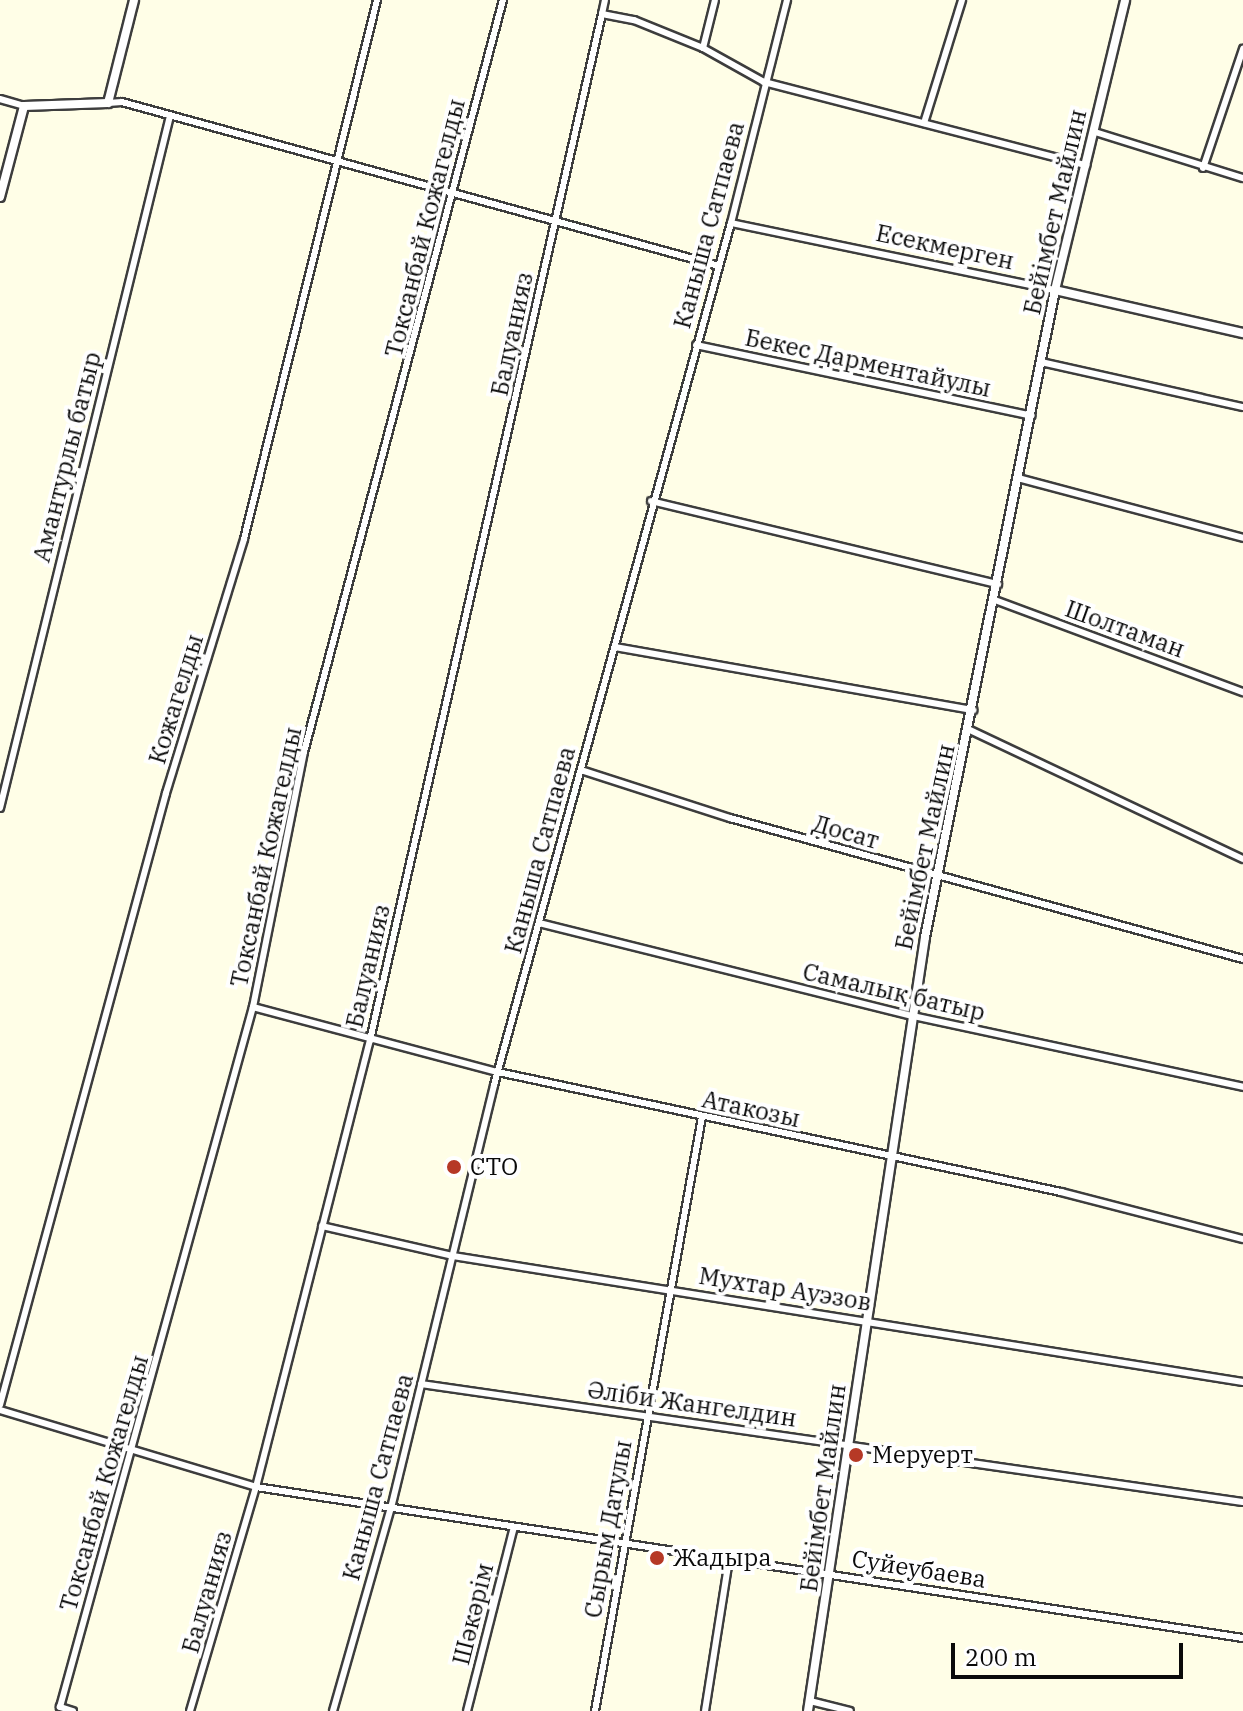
<!DOCTYPE html>
<html>
<head>
<meta charset="utf-8">
<style>
  body { margin:0 }
  #map { position:relative; width:1243px; height:1711px; overflow:hidden; background:#fffee7; font-family:"IBM Plex Serif",serif }
  div>[style] { position:absolute }
  .roads { filter:drop-shadow(2px 0 #3d3d3d) drop-shadow(-2px 0 #3d3d3d) drop-shadow(0 2px #3d3d3d) drop-shadow(0 -2px #3d3d3d) }
  .minor>* { height:6px; margin:-3px; padding:0 3px; transform-origin:3px; border-radius:3px; background:#fff }
  .tertiary>* { height:8px; margin:-4px; padding:0 4px; transform-origin:4px; border-radius:4px; background:#fff }
  .dots>* { width:22px; height:22px; translate:-50% -50%; box-sizing:border-box; border:4px solid #fff; border-radius:50% }
  span { translate:-50% -50%; white-space:nowrap; text-align:center; line-height:1.15; -webkit-text-stroke:8px #fff; paint-order:stroke }
  .street-label { font-size:24px; color:#0a0a0a }
  .poi-label { font-size:24px; color:#0a0a0a }
  .left { translate:0 -50%; text-align:left }
  .scale { position:absolute; left:951px; top:1643px; width:232px; height:36px; box-sizing:border-box; border:4px solid #0a0a0a; border-top:0; padding-left:10px; font-size:24px; line-height:28px; white-space:nowrap; color:#0a0a0a; -webkit-text-stroke:6px #fff; paint-order:stroke }
</style>
</head>
<body>
<div id="map">
  <div class="roads">
    <div class="minor">
      <div style="left:602px;top:14px;width:14px;rotate:-78deg"></div>
      <div style="left:703px;top:48px;width:49px;rotate:-76deg"></div>
      <div style="left:0;top:99px;width:25px;rotate:16deg"></div>
      <div style="left:108px;top:103px;width:14px;rotate:-4deg"></div>
      <div style="left:122px;top:102px;width:619px;rotate:15.36deg"></div>
      <div style="left:924px;top:123px;width:129px;rotate:-72.8deg"></div>
      <div style="left:1095px;top:132px;width:155px;rotate:17.3deg"></div>
      <div style="left:1203px;top:168px;width:126px;rotate:-71.4deg"></div>
      <div style="left:731px;top:223px;width:331px;rotate:11.7deg"></div>
      <div style="left:696px;top:345px;width:343px;rotate:11.9deg"></div>
      <div style="left:1041px;top:362px;width:207px;rotate:12.6deg"></div>
      <div style="left:1018px;top:478px;width:233px;rotate:14.9deg"></div>
      <div style="left:651px;top:501px;width:357px;rotate:13.5deg"></div>
      <div style="left:995px;top:600px;width:265px;rotate:20.4deg"></div>
      <div style="left:615px;top:647px;width:364px;rotate:10deg"></div>
      <div style="left:970px;top:730px;width:302px;rotate:25.3deg"></div>
      <div style="left:581px;top:770px;width:157px;rotate:17.9deg"></div>
      <div style="left:730px;top:818px;width:532px;rotate:15.37deg"></div>
      <div style="left:0;top:808px;width:713px;rotate:-76.2deg"></div>
      <div style="left:539px;top:923px;width:385px;rotate:14deg"></div>
      <div style="left:913px;top:1016px;width:338px;rotate:12.1deg"></div>
      <div style="left:253px;top:1007px;width:253px;rotate:14.9deg"></div>
      <div style="left:498px;top:1072px;width:576px;rotate:12.03deg"></div>
      <div style="left:1061px;top:1192px;width:188px;rotate:14.5deg"></div>
      <div style="left:322px;top:1226px;width:134px;rotate:12.9deg"></div>
      <div style="left:453px;top:1256px;width:800px;rotate:9.06deg"></div>
      <div style="left:421px;top:1384px;width:830px;rotate:8.17deg"></div>
      <div style="left:0;top:1405px;width:634px;rotate:-74.82deg"></div>
      <div style="left:166px;top:793px;width:266px;rotate:-72.9deg"></div>
      <div style="left:244px;top:539px;width:555px;rotate:-76.14deg"></div>
      <div style="left:0;top:1410px;width:267px;rotate:16.7deg"></div>
      <div style="left:256px;top:1487px;width:998px;rotate:8.7deg"></div>
      <div style="left:810px;top:1701px;width:41px;rotate:14deg"></div>
      <div style="left:73px;top:1711px;width:14px;rotate:-163deg"></div>
      <div style="left:60px;top:1707px;width:726px;rotate:-74.59deg"></div>
      <div style="left:253px;top:1007px;width:260px;rotate:-78.7deg"></div>
      <div style="left:304px;top:752px;width:778px;rotate:-75.18deg"></div>
      <div style="left:190px;top:1711px;width:234px;rotate:-73.6deg"></div>
      <div style="left:256px;top:1487px;width:461px;rotate:-75.7deg"></div>
      <div style="left:370px;top:1040px;width:1052px;rotate:-77.26deg"></div>
      <div style="left:602px;top:14px;width:33px;rotate:11deg"></div>
      <div style="left:634px;top:20px;width:74px;rotate:22.1deg"></div>
      <div style="left:703px;top:48px;width:70px;rotate:29.1deg"></div>
      <div style="left:764px;top:82px;width:333px;rotate:14.5deg"></div>
      <div style="left:333px;top:1711px;width:211px;rotate:-74.1deg"></div>
      <div style="left:391px;top:1508px;width:435px;rotate:-76.3deg"></div>
      <div style="left:494px;top:1085px;width:894px;rotate:-74.63deg"></div>
      <div style="left:731px;top:223px;width:230px;rotate:-75.9deg"></div>
      <div style="left:467px;top:1711px;width:190px;rotate:-75.7deg"></div>
      <div style="left:595px;top:1711px;width:604px;rotate:-79.79deg"></div>
      <div style="left:705px;top:1711px;width:153px;rotate:-81deg"></div>
    </div>
    <div class="tertiary">
      <div style="left:0;top:197px;width:94px;rotate:-75.2deg"></div>
      <div style="left:24px;top:106px;width:84px;rotate:-2deg"></div>
      <div style="left:108px;top:103px;width:106px;rotate:-75.8deg"></div>
      <div style="left:1055px;top:290px;width:193px;rotate:12.9deg"></div>
      <div style="left:808px;top:1711px;width:783px;rotate:-81.4deg"></div>
      <div style="left:925px;top:937px;width:660px;rotate:-78.64deg"></div>
      <div style="left:1055px;top:290px;width:298px;rotate:-76.4deg"></div>
    </div>
  </div>
  <div class="dots">
    <div style="left:454px;top:1167px;background:#b63926"></div>
    <div style="left:856px;top:1455px;background:#b63926"></div>
    <div style="left:657px;top:1558px;background:#b63926"></div>
  </div>
  <div class="street-label">
    <span style="left:1055px;top:212px;rotate:-77deg">Бейімбет Майлин</span>
    <span style="left:709px;top:225px;rotate:-75deg">Каныша Сатпаева</span>
    <span style="left:425px;top:228px;rotate:-76deg">Токсанбай Кожагелды</span>
    <span style="left:945px;top:247px;rotate:12deg">Eсекмерген</span>
    <span style="left:512px;top:334px;rotate:-78deg">Балуанияз</span>
    <span style="left:868px;top:363px;rotate:12deg">Бекес Дарментайулы</span>
    <span style="left:67px;top:457px;rotate:-76deg">Амантурлы батыр</span>
    <span style="left:1125px;top:629px;rotate:20deg">Шолтаман</span>
    <span style="left:176px;top:699px;rotate:-73deg">Кожагелды</span>
    <span style="left:846px;top:832px;rotate:16deg">Досат</span>
    <span style="left:925px;top:847px;rotate:-78deg">Бейімбет Майлин</span>
    <span style="left:540px;top:850px;rotate:-75deg">Каныша Сатпаева</span>
    <span style="left:266px;top:857px;rotate:-78deg">Токсанбай Кожагелды</span>
    <span style="left:368px;top:966px;rotate:-77deg">Балуанияз</span>
    <span style="left:894px;top:992px;rotate:13deg">Самалық батыр</span>
    <span style="left:751px;top:1109px;rotate:12deg">Атакозы</span>
    <span style="left:785px;top:1289px;rotate:9deg">Мухтар Ауэзов</span>
    <span style="left:692px;top:1404px;rotate:8deg">Әліби Жангелдин</span>
    <span style="left:378px;top:1477px;rotate:-75deg">Каныша Сатпаева</span>
    <span style="left:104px;top:1483px;rotate:-74deg">Токсанбай Кожагелды</span>
    <span style="left:823px;top:1488px;rotate:-82deg">Бейімбет Майлин</span>
    <span style="left:608px;top:1529px;rotate:-80deg">Сырым Датулы</span>
    <span style="left:919px;top:1569px;rotate:9deg">Суйеубаева</span>
    <span style="left:207px;top:1592px;rotate:-74deg">Балуанияз</span>
    <span style="left:473px;top:1614px;rotate:-76deg">Шәкәрім</span>
  </div>
  <div class="poi-label">
    <span class="left" style="left:470px;top:1167px">CTO</span>
    <span class="left" style="left:872px;top:1455px">Меруерт</span>
    <span class="left" style="left:673px;top:1558px">Жадыра</span>
  </div>
  <div class="scale">200 m</div>
</div>
</body>
</html>
